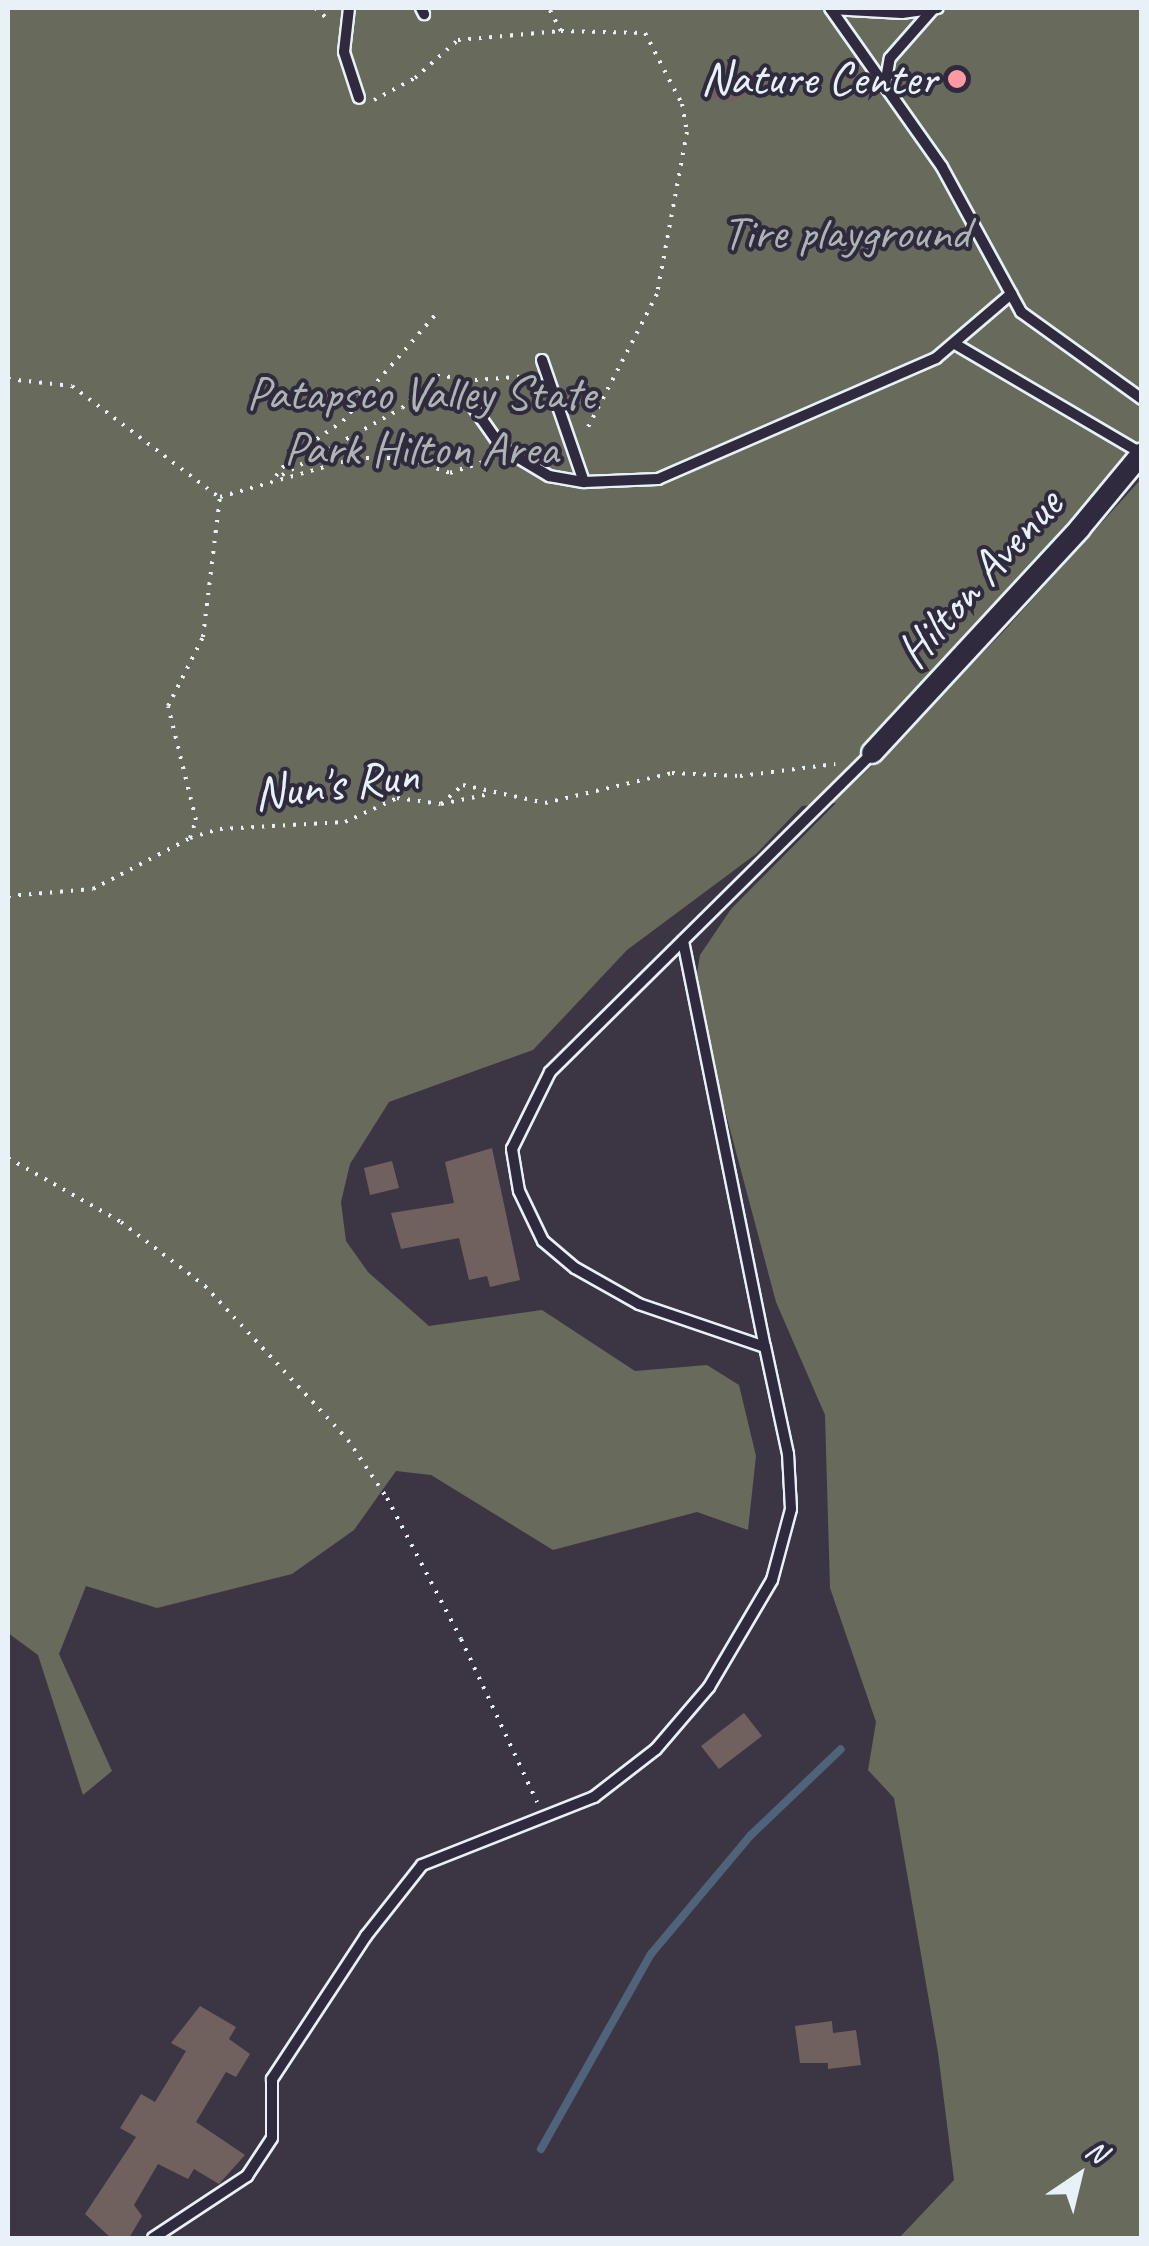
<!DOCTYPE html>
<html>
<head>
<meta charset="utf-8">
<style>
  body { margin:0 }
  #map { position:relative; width:1149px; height:2246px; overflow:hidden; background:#3c3544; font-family:Caveat,sans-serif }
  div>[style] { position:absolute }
  .green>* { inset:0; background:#686a5c }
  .stream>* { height:8px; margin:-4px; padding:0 4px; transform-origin:4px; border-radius:4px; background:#4f647a }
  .building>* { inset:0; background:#71615e }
  .round { border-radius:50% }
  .path>* { height:4px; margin-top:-2px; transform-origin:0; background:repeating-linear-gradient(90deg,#e8f1f8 0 2.5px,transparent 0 10.5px) }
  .roads { filter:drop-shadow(2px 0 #e8f1f8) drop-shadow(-2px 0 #e8f1f8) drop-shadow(0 2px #e8f1f8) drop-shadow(0 -2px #e8f1f8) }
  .lane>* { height:10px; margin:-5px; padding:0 5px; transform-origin:5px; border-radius:5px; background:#2f2a3d }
  .street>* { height:20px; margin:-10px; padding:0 10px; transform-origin:10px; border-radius:10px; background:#2f2a3d }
  .dots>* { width:28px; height:28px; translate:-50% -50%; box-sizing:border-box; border:5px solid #2f2a3d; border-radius:50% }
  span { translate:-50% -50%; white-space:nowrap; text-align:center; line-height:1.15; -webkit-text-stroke:8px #2f2a3d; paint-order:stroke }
  .poi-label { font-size:48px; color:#e8f1f8 }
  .right { translate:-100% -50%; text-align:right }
  .park-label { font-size:48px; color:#aeb4b2 }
  .street-label { font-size:48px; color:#e8f1f8 }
  .frame { position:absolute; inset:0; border:10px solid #e8f1f8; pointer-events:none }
  .north { position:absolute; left:1029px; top:2126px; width:100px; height:100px; -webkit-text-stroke:8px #2f2a3d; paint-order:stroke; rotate:35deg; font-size:28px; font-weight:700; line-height:40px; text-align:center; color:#e8f1f8 }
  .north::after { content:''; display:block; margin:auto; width:35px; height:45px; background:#e8f1f8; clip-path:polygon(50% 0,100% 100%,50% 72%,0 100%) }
</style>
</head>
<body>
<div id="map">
  <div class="green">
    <div style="clip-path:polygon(8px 8px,1141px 8px,1141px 469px,1087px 537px,854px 784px,1003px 632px,1141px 479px,1141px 2238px,899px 2238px,954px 2180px,938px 2053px,894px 1798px,868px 1770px,876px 1722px,830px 1588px,825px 1415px,776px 1302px,716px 1077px,697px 973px,700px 955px,731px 909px,836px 803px,802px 806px,756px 854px,627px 950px,533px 1050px,389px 1102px,350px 1164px,341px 1202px,346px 1241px,368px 1272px,429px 1326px,542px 1310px,635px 1371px,707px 1365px,739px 1385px,756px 1456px,748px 1530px,697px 1512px,553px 1550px,431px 1475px,396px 1471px,354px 1530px,292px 1574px,157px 1608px,86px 1586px,59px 1654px,112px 1771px,83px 1795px,38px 1655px,8px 1633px)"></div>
  </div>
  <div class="stream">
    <div style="left:541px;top:2149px;width:224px;rotate:-60.6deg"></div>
    <div style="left:651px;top:1954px;width:155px;rotate:-50deg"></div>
    <div style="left:751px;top:1835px;width:124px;rotate:-43.7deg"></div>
  </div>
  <div class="building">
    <div class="round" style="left:709px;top:66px;width:36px;height:36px"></div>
    <div style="clip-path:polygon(492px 1148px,520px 1280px,490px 1287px,487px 1276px,469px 1280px,459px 1238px,401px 1249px,391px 1213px,454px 1203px,445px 1162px)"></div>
    <div style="clip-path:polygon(392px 1161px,399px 1188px,370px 1195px,364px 1168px)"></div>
    <div style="clip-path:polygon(744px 1713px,762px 1736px,719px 1769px,701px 1746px)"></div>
    <div style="clip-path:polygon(200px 2006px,236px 2027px,229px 2039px,250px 2054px,236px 2077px,226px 2072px,196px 2122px,245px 2155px,219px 2184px,194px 2169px,188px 2179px,158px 2164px,134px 2205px,142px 2216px,129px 2238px,111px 2238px,85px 2214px,136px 2137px,120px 2128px,141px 2094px,155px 2102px,186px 2051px,171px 2043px)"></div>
    <div style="clip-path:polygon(832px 2021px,833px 2033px,856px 2030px,861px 2065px,828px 2069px,828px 2063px,800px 2063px,795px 2026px)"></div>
  </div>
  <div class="path">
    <div style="left:315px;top:8px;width:20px;rotate:41deg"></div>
    <div style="left:561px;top:31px;width:84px;rotate:1.4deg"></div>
    <div style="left:645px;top:33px;width:80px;rotate:62.5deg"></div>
    <div style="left:682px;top:104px;width:28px;rotate:80deg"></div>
    <div style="left:687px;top:132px;width:165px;rotate:100.5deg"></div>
    <div style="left:657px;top:294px;width:157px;rotate:117.4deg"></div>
    <div style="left:374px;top:100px;width:47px;rotate:-28.2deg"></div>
    <div style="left:415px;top:78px;width:57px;rotate:-41.5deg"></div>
    <div style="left:458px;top:40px;width:103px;rotate:-5deg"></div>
    <div style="left:561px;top:31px;width:26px;rotate:-118deg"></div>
    <div style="left:8px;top:379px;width:64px;rotate:6.2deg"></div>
    <div style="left:72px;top:386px;width:184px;rotate:37.1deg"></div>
    <div style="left:475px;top:380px;width:55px;rotate:-4.2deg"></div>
    <div style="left:282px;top:475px;width:137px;rotate:-29.2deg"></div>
    <div style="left:402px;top:408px;width:47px;rotate:-42.4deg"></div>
    <div style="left:437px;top:376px;width:14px;rotate:4deg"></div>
    <div style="left:276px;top:476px;width:24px;rotate:-52deg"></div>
    <div style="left:291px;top:457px;width:63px;rotate:-34.7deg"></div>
    <div style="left:343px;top:421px;width:140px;rotate:-49deg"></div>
    <div style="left:441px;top:804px;width:50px;rotate:-11.5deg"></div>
    <div style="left:190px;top:838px;width:19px;rotate:-72deg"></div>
    <div style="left:196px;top:820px;width:117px;rotate:-103.8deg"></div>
    <div style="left:168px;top:706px;width:77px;rotate:-63.1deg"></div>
    <div style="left:203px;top:637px;width:141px;rotate:-83.1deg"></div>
    <div style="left:220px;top:497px;width:141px;rotate:-16deg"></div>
    <div style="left:356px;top:458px;width:51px"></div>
    <div style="left:407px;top:458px;width:46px;rotate:19.2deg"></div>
    <div style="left:450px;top:473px;width:44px;rotate:-18.4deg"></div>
    <div style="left:8px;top:896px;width:85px;rotate:-4.7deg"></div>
    <div style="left:93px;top:889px;width:110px;rotate:-27.7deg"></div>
    <div style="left:190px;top:838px;width:31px;rotate:-17deg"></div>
    <div style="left:220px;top:829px;width:125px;rotate:-3.2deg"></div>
    <div style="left:345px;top:822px;width:57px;rotate:-24.8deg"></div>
    <div style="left:397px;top:798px;width:44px;rotate:7.8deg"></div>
    <div style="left:441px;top:804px;width:29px;rotate:-41deg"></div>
    <div style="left:463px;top:785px;width:84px;rotate:12.4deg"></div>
    <div style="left:545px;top:803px;width:130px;rotate:-13.3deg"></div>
    <div style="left:672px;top:773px;width:68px;rotate:2.5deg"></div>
    <div style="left:740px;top:776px;width:96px;rotate:-7.2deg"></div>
    <div style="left:8px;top:1158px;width:130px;rotate:29.5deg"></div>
    <div style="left:121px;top:1222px;width:106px;rotate:37.3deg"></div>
    <div style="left:205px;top:1286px;width:210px;rotate:47.1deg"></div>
    <div style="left:348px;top:1440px;width:70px;rotate:56.1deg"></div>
    <div style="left:387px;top:1498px;width:159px;rotate:62.3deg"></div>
    <div style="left:461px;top:1639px;width:180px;rotate:65deg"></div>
  </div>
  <div class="roads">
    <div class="lane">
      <div style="left:349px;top:8px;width:44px;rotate:96.5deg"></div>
      <div style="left:344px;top:52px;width:48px;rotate:71.9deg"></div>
      <div style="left:421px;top:8px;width:7px;rotate:63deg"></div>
      <div style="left:830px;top:8px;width:194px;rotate:54.8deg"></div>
      <div style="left:942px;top:167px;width:165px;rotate:61.4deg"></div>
      <div style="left:1021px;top:312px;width:149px;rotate:35.7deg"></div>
      <div style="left:831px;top:9px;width:71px;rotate:3.2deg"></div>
      <div style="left:902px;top:13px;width:36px;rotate:-8deg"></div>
      <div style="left:885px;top:85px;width:27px;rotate:-80deg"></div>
      <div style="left:890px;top:58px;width:65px;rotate:-48.7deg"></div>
      <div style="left:955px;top:344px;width:216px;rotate:30.4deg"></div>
      <div style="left:542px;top:360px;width:129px;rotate:71deg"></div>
      <div style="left:462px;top:391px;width:70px;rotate:54.9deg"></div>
      <div style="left:502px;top:448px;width:55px;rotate:30.8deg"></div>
      <div style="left:549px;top:476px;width:36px;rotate:10deg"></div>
      <div style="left:584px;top:482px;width:74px;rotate:-2.3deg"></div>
      <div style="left:658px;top:479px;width:303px;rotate:-23.5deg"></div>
      <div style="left:936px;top:358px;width:99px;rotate:-40.5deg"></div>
      <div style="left:683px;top:941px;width:414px;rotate:78.6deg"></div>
      <div style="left:153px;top:2238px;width:113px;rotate:-33.4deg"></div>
      <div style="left:247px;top:2176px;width:45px;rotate:-56.7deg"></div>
      <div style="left:272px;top:2138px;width:59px;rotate:-90deg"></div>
      <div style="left:272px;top:2079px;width:171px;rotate:-56.7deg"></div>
      <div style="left:366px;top:1936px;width:90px;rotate:-51.7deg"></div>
      <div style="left:422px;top:1865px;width:185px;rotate:-21.6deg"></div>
      <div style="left:594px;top:1797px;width:78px;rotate:-37.7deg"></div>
      <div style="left:656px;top:1749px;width:82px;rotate:-49.5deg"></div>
      <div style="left:709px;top:1687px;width:124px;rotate:-59.5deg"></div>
      <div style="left:772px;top:1580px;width:73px;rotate:-75deg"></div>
      <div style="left:791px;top:1509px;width:55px;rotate:-93.1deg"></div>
      <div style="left:788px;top:1454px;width:109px;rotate:-102.1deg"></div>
      <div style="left:765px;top:1347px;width:133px;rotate:-161.2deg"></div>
      <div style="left:639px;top:1304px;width:73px;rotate:-150.6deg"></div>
      <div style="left:575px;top:1268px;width:42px;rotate:-139.8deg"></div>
      <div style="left:543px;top:1241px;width:55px;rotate:-115.6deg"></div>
      <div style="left:519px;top:1191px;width:43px;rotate:-99.5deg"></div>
      <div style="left:512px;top:1149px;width:86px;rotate:-63.7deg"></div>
      <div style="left:550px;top:1072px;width:453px;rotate:-44.7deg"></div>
    </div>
    <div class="street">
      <div style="left:872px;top:753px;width:306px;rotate:-47.2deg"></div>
      <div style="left:1080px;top:528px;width:97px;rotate:-50.4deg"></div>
    </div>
  </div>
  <div class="dots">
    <div style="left:957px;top:79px;background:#ff9aa2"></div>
  </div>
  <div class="poi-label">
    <span class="right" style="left:937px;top:79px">Nature Center</span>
  </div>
  <div class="park-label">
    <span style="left:846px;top:233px">Tire playground</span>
    <span style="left:421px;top:421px">Patapsco Valley State<br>Park Hilton Area</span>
  </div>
  <div class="street-label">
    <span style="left:979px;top:578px;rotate:-48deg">Hilton Avenue</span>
    <span style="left:336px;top:784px;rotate:-7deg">Nun's Run</span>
  </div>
  <div class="frame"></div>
  <div class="north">N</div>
</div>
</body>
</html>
